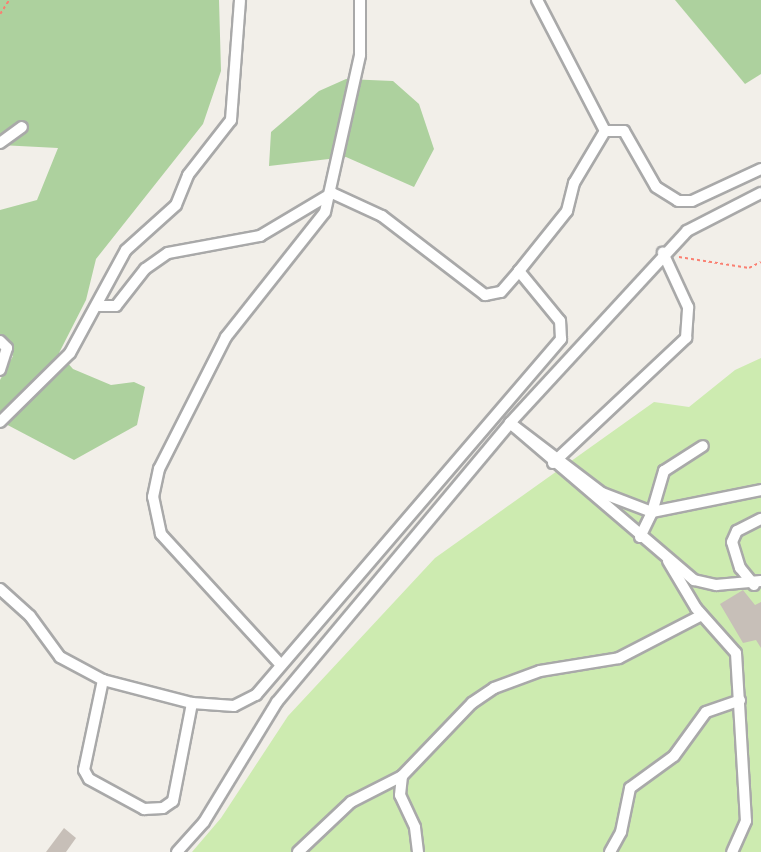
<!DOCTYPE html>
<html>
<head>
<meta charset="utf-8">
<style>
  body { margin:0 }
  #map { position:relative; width:761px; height:852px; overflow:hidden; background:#f2efe9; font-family:"IBM Plex Sans",sans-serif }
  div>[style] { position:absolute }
  .grass>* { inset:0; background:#cdebb0 }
  .forest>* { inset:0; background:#add19e }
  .building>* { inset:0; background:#c7bfb8 }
  .path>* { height:1.5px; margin-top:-0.75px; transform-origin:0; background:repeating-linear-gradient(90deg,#fa8072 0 3px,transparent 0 6px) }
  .roads { filter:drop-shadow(2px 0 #a9a9a9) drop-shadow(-2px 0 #a9a9a9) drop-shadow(0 2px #a9a9a9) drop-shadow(0 -2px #a9a9a9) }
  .minor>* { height:10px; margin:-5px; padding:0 5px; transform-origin:5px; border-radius:5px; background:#fff }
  span { translate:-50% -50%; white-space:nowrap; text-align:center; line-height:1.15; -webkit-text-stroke:6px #fff; paint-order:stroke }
</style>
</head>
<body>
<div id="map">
  <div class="grass">
    <div style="clip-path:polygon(761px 358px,761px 852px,192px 852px,221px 818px,288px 716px,435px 558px,654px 402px,689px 407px,735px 370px)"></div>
  </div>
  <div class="forest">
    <div style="clip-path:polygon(0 0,219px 0,221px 71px,203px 124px,96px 259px,86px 300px,59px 353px,73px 369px,111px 385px,134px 382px,145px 387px,137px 425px,74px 460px,0 421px,0 380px,13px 356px,0 345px,0 210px,37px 200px,58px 148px,0 145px)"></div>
    <div style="clip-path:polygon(675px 0,761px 0,761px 74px,745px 84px)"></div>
    <div style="clip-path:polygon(346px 79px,393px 81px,419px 104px,434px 149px,414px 187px,346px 157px,269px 166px,271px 132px,319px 91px)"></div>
  </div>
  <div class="building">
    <div style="clip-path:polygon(743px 590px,755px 605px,761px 602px,761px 648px,756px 640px,743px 643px,720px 604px)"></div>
    <div style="clip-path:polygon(64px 828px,76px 838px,66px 852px,46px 852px)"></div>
  </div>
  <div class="path">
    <div style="left:0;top:14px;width:17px;rotate:-57deg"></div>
    <div style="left:679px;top:257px;width:71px;rotate:8.9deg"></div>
    <div style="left:749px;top:268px;width:13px;rotate:-27deg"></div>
  </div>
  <div class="roads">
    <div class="minor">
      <div style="left:605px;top:131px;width:19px"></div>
      <div style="left:624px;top:131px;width:64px;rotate:60.3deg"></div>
      <div style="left:656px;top:187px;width:26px;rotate:32deg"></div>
      <div style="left:678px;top:201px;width:14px"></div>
      <div style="left:692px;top:201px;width:76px;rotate:-24.9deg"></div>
      <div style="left:0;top:143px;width:27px;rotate:-36deg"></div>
      <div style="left:99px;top:306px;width:17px"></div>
      <div style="left:116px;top:306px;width:47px;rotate:-51.9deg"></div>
      <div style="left:145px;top:269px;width:28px;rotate:-35deg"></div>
      <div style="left:168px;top:253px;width:94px;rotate:-10.5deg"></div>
      <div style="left:260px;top:236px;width:84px;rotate:-30.8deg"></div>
      <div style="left:332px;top:193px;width:55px;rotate:24.7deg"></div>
      <div style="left:382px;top:216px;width:130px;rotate:37.5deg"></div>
      <div style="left:485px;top:295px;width:16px;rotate:-11deg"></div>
      <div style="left:501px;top:292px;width:28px;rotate:-49deg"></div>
      <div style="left:0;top:341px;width:10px;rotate:45deg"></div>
      <div style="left:7px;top:348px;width:23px;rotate:108deg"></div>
      <div style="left:0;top:422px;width:98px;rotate:-44.6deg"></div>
      <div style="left:70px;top:353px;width:117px;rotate:-61.5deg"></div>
      <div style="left:126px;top:250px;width:67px;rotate:-42deg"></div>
      <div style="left:176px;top:205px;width:32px;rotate:-68deg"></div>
      <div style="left:188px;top:175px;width:70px;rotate:-52deg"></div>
      <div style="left:231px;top:120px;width:120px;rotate:-85.7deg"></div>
      <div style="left:510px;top:423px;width:242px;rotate:40.5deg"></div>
      <div style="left:694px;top:580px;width:23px;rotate:13deg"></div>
      <div style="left:716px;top:585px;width:45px;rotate:-5.1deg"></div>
      <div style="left:510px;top:423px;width:116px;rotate:37.3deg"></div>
      <div style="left:602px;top:493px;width:53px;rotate:20.8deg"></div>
      <div style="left:652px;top:512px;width:43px;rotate:-73.7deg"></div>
      <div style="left:664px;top:471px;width:46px;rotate:-32.7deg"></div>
      <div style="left:553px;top:463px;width:183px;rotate:-43.2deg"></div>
      <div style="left:686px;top:338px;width:31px;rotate:-86deg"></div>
      <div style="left:688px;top:307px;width:60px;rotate:-114.8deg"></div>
      <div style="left:640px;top:537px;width:28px;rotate:-64deg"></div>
      <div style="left:652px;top:512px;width:111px;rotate:-11.4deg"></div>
      <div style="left:668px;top:561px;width:55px;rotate:59.2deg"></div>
      <div style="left:696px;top:608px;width:60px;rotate:48.4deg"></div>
      <div style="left:736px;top:653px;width:168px;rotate:86.6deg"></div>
      <div style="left:746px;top:821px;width:34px;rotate:114deg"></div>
      <div style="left:754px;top:585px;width:22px;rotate:-129deg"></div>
      <div style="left:740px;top:568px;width:27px;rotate:-107deg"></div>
      <div style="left:732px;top:542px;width:12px;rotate:-66deg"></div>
      <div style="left:737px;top:531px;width:27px;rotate:-27deg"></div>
      <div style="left:0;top:589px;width:40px;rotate:42deg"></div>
      <div style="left:30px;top:616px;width:51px;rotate:53.8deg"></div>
      <div style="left:60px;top:657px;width:49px;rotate:28.1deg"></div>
      <div style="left:103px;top:680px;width:92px;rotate:14.5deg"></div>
      <div style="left:192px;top:703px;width:42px;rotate:4.1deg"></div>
      <div style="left:234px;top:706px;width:25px;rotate:-27deg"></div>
      <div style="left:256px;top:695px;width:469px;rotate:-49.4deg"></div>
      <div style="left:561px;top:339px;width:18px;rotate:-93deg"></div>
      <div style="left:560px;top:321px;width:65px;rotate:-129.4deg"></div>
      <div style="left:519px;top:271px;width:77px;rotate:-51.3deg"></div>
      <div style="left:567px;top:211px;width:29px;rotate:-76deg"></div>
      <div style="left:574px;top:183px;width:61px;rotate:-59.2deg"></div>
      <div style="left:605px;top:131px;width:148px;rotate:-117.4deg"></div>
      <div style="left:281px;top:665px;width:178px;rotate:-132.5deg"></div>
      <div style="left:161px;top:534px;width:38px;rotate:-102deg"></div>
      <div style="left:153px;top:497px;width:29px;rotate:-78deg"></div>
      <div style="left:159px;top:469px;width:148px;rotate:-63.1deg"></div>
      <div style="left:226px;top:337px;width:159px;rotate:-51.6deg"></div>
      <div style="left:325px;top:212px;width:161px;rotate:-77.4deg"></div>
      <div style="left:360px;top:55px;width:55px;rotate:-90deg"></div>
      <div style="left:103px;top:680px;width:92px;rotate:101.9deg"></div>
      <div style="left:84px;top:770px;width:10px;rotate:61deg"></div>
      <div style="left:89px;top:779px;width:63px;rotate:28.6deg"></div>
      <div style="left:144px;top:809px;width:19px;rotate:-3deg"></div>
      <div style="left:163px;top:808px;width:12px;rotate:-35deg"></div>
      <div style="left:173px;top:801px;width:100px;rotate:-79deg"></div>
      <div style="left:177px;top:852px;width:40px;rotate:-48deg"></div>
      <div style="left:204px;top:822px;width:140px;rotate:-58.7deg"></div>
      <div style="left:277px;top:702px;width:363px;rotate:-50.1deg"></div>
      <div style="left:510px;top:423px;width:261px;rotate:-47.3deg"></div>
      <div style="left:687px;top:231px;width:83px;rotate:-27.2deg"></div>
      <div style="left:298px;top:852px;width:73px;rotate:-43.3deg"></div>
      <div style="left:351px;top:802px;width:57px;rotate:-27deg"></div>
      <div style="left:418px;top:852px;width:25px;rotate:-97deg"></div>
      <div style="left:415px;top:827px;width:35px;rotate:-115deg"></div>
      <div style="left:400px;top:795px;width:19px;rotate:-84deg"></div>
      <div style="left:402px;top:776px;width:101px;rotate:-46.2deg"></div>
      <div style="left:472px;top:703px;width:27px;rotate:-34deg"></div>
      <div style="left:494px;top:688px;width:49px;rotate:-20.3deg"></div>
      <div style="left:540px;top:671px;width:80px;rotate:-9.3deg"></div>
      <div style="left:619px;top:658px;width:93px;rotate:-27.4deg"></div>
      <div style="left:610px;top:852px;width:23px;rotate:-61deg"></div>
      <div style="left:621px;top:832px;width:45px;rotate:-78.4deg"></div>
      <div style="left:630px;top:788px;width:54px;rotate:-36deg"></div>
      <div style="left:674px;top:756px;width:54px;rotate:-54deg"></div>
      <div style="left:706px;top:712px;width:36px;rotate:-19deg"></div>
    </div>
  </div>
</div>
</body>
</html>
